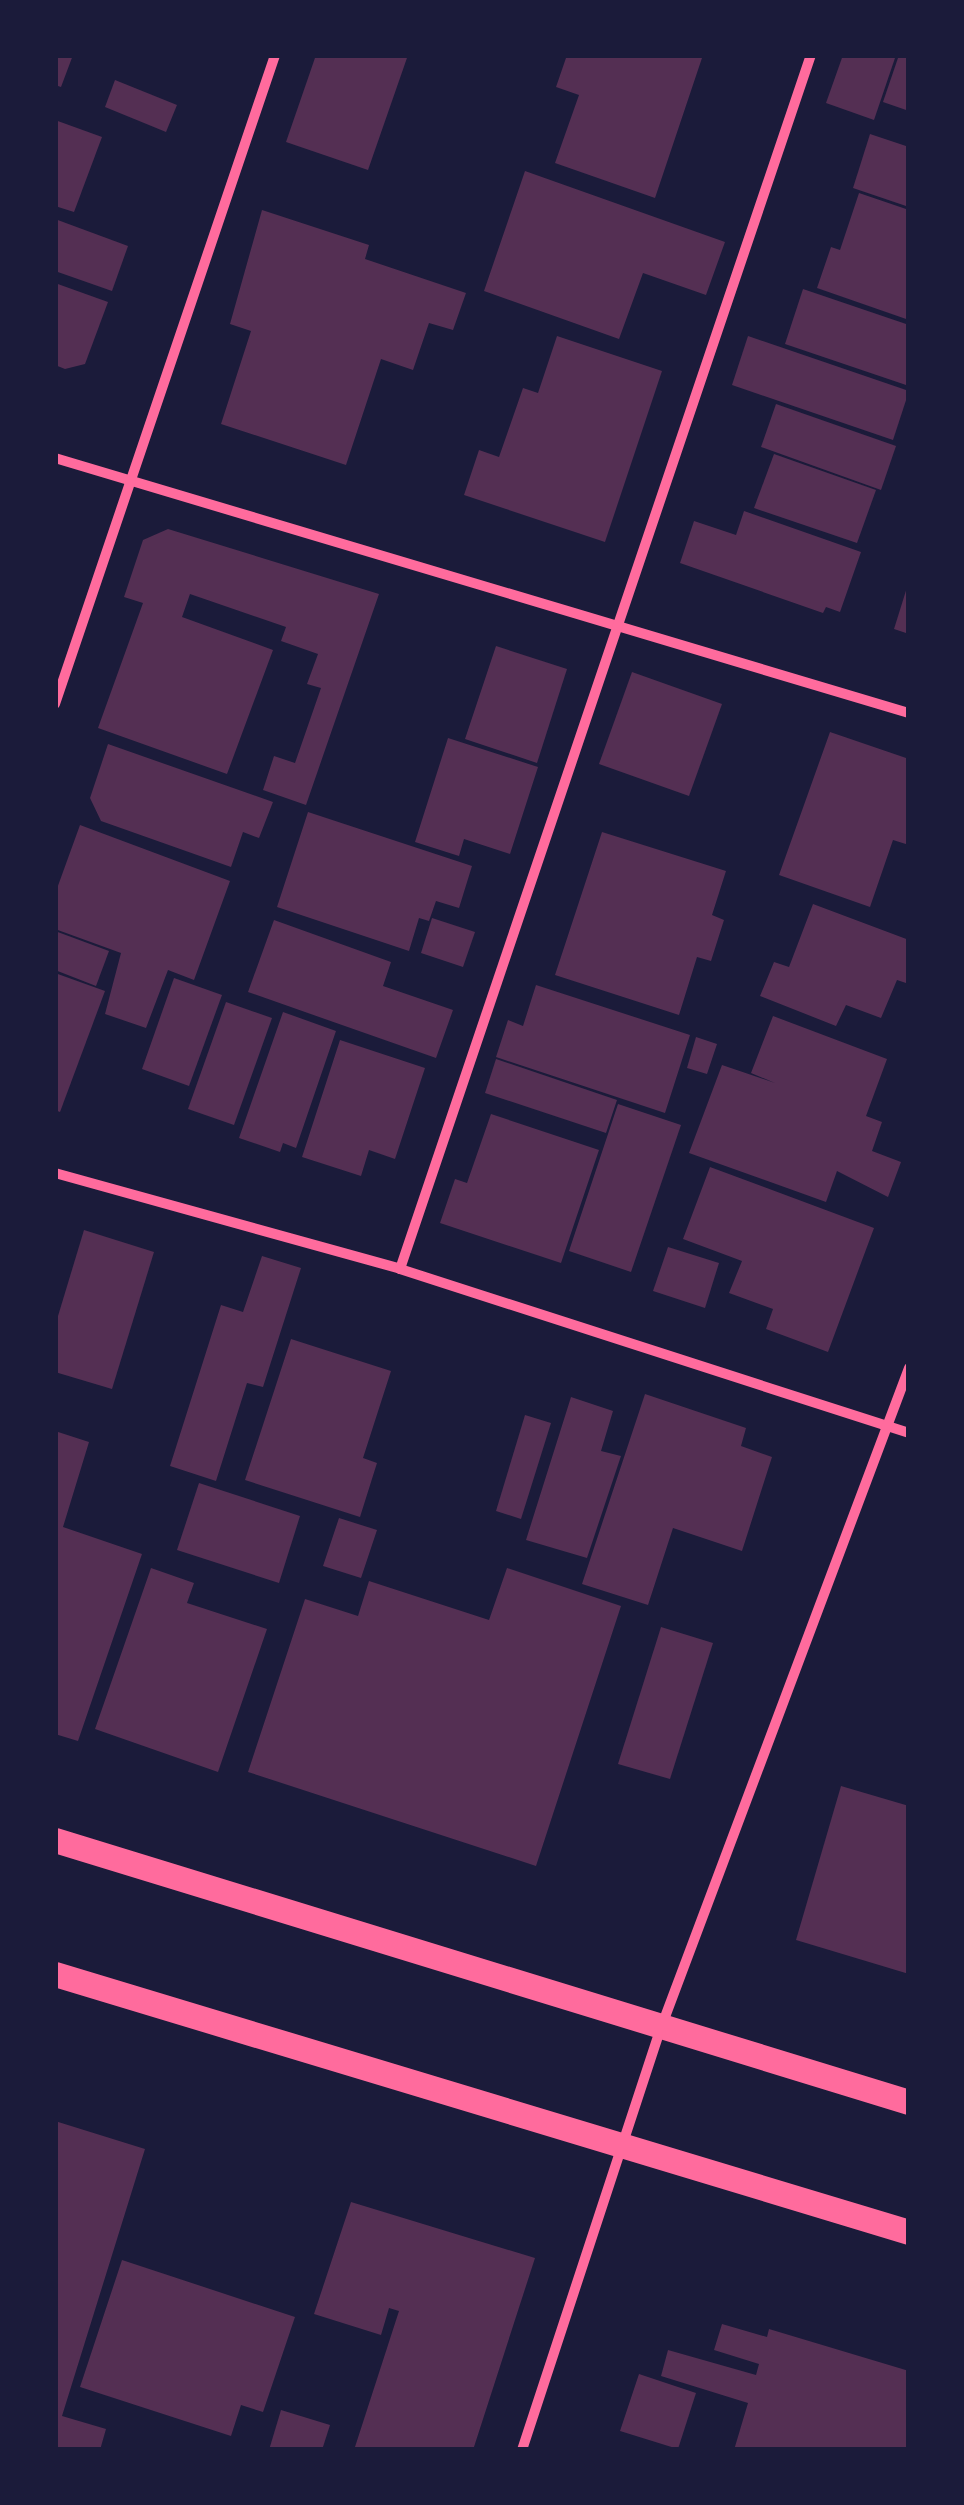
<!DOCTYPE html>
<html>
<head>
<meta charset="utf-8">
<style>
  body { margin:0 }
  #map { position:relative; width:964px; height:2505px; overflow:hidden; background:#1b1b3a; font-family:Helvetica,sans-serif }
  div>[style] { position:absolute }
  .building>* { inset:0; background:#542f53 }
  .minor>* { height:10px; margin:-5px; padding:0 5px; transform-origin:5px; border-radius:5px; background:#ff6b9d }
  .primary>* { height:25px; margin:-12.5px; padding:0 12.5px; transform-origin:12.5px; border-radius:12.5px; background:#ff6b9d }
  span { translate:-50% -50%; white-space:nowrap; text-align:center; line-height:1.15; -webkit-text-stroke:9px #1b1b3a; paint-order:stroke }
  .frame { position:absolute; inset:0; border:58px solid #1b1b3a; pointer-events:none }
</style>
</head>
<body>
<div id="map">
  <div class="building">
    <div style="clip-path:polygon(55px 55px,73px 55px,61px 87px,55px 85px)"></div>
    <div style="clip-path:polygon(316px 55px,408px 55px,368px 170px,286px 142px)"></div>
    <div style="clip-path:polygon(567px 55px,703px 55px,655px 198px,555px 163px,579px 95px,556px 87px)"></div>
    <div style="clip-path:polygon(843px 55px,896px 55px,874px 120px,826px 103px)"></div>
    <div style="clip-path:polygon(899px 55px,909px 55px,909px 111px,883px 102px)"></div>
    <div style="clip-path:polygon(115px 80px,177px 105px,166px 132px,105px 107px)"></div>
    <div style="clip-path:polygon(55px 120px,102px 137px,74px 212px,55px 206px)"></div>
    <div style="clip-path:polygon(870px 134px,909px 147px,909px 207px,853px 188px)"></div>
    <div style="clip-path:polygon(525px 171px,725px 242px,706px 295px,643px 273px,619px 339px,484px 291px)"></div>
    <div style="clip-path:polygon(859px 193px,909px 210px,909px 320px,817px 288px,831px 247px,840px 250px)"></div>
    <div style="clip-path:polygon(262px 210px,369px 245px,365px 259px,466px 293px,453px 330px,429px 323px,413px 370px,381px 359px,346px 465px,221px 424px,251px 331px,230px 324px)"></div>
    <div style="clip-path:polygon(55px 219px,128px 246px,112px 291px,55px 271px)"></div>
    <div style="clip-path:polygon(55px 283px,108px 302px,85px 364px,65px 369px,55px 365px)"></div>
    <div style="clip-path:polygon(803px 289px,909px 325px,909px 386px,785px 344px)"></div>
    <div style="clip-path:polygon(557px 336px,662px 371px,605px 542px,464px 495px,479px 450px,499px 457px,523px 388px,538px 393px)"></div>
    <div style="clip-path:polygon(748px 336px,909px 391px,893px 440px,732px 385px)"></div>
    <div style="clip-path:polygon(776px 404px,896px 446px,881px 490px,761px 447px)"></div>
    <div style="clip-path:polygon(774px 454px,876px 490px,857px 543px,754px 508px)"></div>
    <div style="clip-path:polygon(744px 511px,861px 552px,840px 612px,826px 607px,823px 613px,680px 563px,694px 521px,736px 535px)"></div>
    <div style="clip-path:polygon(168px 529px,379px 594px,306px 805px,263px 790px,274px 756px,295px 763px,321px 688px,307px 684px,318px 654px,281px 641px,286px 627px,190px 594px,182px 617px,273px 650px,227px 774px,98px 728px,143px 603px,124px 597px,143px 540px)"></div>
    <div style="clip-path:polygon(909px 581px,909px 634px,894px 629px)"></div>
    <div style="clip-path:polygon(496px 646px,567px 669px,537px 763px,465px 739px)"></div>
    <div style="clip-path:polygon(632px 672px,722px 704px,689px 796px,599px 764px)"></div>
    <div style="clip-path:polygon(830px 732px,909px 759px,909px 845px,893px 840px,870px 907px,779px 875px)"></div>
    <div style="clip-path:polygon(448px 738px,538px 767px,510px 854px,464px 839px,459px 856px,415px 842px)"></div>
    <div style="clip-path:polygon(108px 744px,273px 802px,259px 838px,243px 832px,231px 867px,101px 821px,90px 798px)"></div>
    <div style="clip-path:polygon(308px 812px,472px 866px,459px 908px,436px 901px,429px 921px,419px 918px,409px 951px,277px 907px)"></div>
    <div style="clip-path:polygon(80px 825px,230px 881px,194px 980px,168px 970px,146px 1028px,105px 1014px,121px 953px,55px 929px,55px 894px)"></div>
    <div style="clip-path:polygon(602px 832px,726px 871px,712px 915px,724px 920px,711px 961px,697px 957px,679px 1015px,555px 975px)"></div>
    <div style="clip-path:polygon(813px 904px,909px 940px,909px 976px,906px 983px,897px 980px,881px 1018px,846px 1005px,836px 1026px,760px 996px,774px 962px,789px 967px)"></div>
    <div style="clip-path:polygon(432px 918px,475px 932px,463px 967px,421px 953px)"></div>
    <div style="clip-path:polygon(274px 920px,391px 962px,383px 986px,453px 1010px,436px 1058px,248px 992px)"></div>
    <div style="clip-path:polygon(55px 931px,109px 951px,96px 986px,55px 970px)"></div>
    <div style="clip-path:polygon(55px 973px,105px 991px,60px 1112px,55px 1110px)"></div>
    <div style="clip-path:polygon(174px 978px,222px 995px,189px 1086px,142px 1069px)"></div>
    <div style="clip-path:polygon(536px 985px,690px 1035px,665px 1113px,496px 1057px,508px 1020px,523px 1026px)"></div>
    <div style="clip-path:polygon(226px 1002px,272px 1018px,234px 1125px,188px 1109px)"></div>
    <div style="clip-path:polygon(283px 1012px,336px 1031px,296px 1148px,283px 1143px,280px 1152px,239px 1138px)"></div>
    <div style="clip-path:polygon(773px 1016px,887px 1059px,866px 1116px,882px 1122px,872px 1151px,901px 1162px,888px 1197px,837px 1171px,826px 1202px,689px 1153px,722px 1065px,775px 1083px,751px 1073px)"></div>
    <div style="clip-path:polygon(696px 1037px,717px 1044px,707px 1074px,687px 1068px)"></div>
    <div style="clip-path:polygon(340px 1040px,425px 1068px,395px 1159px,369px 1150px,361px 1176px,302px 1157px)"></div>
    <div style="clip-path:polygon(496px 1059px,617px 1100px,606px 1133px,485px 1093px)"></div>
    <div style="clip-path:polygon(618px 1104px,681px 1125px,631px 1272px,569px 1251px)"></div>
    <div style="clip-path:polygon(491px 1114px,599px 1150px,561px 1263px,440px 1223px,455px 1179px,467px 1183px)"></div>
    <div style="clip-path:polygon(710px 1167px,874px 1228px,828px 1352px,766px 1329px,773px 1309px,729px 1293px,742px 1261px,683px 1239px)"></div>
    <div style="clip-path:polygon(84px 1230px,154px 1252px,112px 1389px,55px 1372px,55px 1326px)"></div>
    <div style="clip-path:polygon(668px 1247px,719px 1263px,705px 1308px,653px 1291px)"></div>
    <div style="clip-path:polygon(262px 1256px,301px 1268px,263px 1387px,247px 1383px,216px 1481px,170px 1466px,221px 1305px,243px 1312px)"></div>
    <div style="clip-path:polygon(291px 1339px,391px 1371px,363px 1458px,377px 1463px,360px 1517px,245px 1480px)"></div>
    <div style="clip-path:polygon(645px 1394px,746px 1428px,741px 1446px,772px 1457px,742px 1551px,673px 1528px,648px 1605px,582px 1584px)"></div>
    <div style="clip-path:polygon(571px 1397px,613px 1411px,601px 1451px,621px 1456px,587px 1558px,526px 1540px)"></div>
    <div style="clip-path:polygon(525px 1415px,551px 1423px,521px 1519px,496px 1511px)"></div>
    <div style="clip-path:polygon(55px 1431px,89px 1442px,63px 1527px,142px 1554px,78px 1741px,55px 1734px)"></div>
    <div style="clip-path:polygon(199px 1483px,300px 1516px,279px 1583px,177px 1550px)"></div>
    <div style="clip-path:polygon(339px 1518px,377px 1530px,361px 1578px,323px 1566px)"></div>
    <div style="clip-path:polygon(151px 1568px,194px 1583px,187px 1603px,267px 1629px,218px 1772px,95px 1729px)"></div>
    <div style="clip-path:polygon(507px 1568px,621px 1606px,536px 1866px,248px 1772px,305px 1599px,358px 1616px,369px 1581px,489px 1620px)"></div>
    <div style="clip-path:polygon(661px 1627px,713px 1643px,670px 1779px,618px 1764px)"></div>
    <div style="clip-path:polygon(841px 1786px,909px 1806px,909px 1974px,796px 1940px)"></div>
    <div style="clip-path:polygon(55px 2121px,145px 2149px,62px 2416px,106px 2429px,100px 2450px,55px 2450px)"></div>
    <div style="clip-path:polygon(351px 2202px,535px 2258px,473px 2450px,354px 2450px,399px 2311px,389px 2308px,381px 2335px,314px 2314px)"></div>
    <div style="clip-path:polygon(122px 2260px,295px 2317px,263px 2412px,241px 2405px,231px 2436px,80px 2387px)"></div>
    <div style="clip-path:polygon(722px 2324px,767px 2337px,769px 2329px,909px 2371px,909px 2450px,734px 2450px,748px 2403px,661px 2376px,668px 2350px,756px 2375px,759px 2364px,714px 2350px)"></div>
    <div style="clip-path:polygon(639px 2374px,696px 2393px,678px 2449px,620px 2431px)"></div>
    <div style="clip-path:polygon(281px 2410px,330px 2425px,322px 2450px,269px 2450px)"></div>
  </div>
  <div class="minor">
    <div style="left:55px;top:458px;width:891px;rotate:16.63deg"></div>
    <div style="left:55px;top:704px;width:685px;rotate:-71.27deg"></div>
    <div style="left:55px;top:1173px;width:358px;rotate:15.5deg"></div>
    <div style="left:400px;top:1269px;width:535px;rotate:17.86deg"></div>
    <div style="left:400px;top:1269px;width:1282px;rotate:-71.3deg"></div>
    <div style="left:522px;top:2450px;width:447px;rotate:-71.8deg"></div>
    <div style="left:662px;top:2025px;width:702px;rotate:-69.4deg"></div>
  </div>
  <div class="primary">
    <div style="left:55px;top:1840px;width:893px;rotate:17.06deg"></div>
    <div style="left:55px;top:1974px;width:892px;rotate:16.81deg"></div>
  </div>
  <div class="frame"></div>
</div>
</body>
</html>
